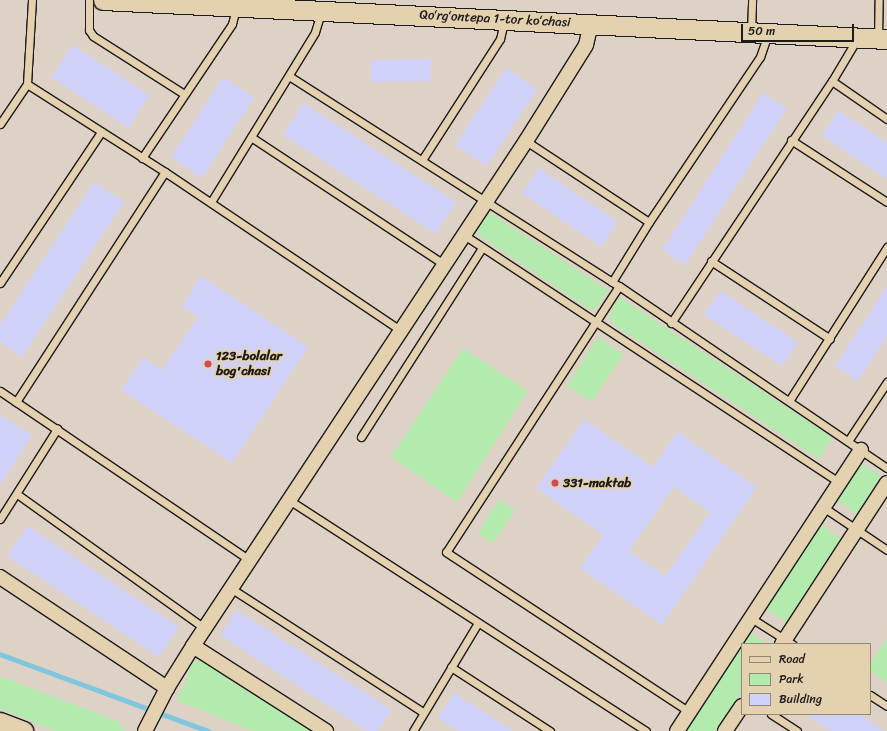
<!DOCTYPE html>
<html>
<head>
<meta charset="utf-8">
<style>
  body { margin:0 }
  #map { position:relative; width:887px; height:731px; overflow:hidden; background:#ded1c5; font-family:Sriracha,sans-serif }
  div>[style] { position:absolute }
  .green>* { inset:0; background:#b3eaad }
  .stream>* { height:4.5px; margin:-2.25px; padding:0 2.25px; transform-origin:2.25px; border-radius:2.25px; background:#7ec7df }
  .building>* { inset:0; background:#cfd1f9 }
  .roads { filter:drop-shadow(1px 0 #1c1c1c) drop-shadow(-1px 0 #1c1c1c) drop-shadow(0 1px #1c1c1c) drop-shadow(0 -1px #1c1c1c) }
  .lane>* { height:7px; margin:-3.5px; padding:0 3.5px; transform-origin:3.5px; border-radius:3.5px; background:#e4d1af }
  .street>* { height:14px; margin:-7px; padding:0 7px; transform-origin:7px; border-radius:7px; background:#e4d1af }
  .secondary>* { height:19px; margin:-9.5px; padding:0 9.5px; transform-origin:9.5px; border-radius:9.5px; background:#e4d1af }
  .dots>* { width:11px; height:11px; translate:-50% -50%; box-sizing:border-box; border:2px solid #e4d1af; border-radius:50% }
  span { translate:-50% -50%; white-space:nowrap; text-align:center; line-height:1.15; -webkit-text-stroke:4px #e4d1af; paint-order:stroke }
  .street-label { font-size:13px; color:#1c1c1c }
  .poi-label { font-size:13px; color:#1c1c1c; font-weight:700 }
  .left { translate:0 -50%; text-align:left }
  .legend { position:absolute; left:741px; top:643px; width:130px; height:72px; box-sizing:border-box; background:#e4d1af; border:1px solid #948974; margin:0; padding:5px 7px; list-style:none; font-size:12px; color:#1c1c1c }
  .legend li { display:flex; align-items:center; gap:8px; height:20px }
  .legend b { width:20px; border:1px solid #948974 }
  .scale { position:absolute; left:741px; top:24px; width:113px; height:18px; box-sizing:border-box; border:2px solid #1c1c1c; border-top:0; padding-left:5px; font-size:12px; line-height:14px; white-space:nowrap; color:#1c1c1c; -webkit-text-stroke:3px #e4d1af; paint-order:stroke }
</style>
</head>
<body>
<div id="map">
  <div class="green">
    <div style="clip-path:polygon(489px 212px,608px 290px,596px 309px,589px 309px,474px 232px)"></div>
    <div style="clip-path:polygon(619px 297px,832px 437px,819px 459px,613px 324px,609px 316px)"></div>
    <div style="clip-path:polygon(598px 337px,623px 354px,592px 402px,567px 386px)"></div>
    <div style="clip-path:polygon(463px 348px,528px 391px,457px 502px,391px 457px)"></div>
    <div style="clip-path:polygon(861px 463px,881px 476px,857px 514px,837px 500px)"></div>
    <div style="clip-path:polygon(499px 500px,515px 510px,493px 543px,478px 533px)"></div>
    <div style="clip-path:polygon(821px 525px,841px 539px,786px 622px,766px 609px)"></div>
    <div style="clip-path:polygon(751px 633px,767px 644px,743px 644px)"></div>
    <div style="clip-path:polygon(887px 638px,887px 683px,870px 671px,870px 664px)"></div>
    <div style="clip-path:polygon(742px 646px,742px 691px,715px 731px,684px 731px)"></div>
    <div style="clip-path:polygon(198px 660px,211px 664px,232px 682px,314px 731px,252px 731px,176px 700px,185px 684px,191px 665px)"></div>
    <div style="clip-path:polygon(0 676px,117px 721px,125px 731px,56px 731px,0 709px)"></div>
  </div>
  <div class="stream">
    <div style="left:0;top:654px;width:222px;rotate:20.3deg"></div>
  </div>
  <div class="building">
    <div style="clip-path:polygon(73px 45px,149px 95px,129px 128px,51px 77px)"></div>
    <div style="clip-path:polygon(431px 59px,431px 81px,371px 82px,371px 60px)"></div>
    <div style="clip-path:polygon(506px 68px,537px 89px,487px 166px,455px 145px)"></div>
    <div style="clip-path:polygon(223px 77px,254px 97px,202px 178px,171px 157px)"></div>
    <div style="clip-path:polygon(763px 93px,787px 108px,685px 265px,662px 250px)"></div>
    <div style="clip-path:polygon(303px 103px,456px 202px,436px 234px,283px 135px)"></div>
    <div style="clip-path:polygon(838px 110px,887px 143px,887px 179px,822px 136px)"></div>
    <div style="clip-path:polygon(539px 168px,618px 222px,601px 247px,522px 193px)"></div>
    <div style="clip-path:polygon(94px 182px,124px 202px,22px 357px,0 342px,0 325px)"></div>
    <div style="clip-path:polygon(201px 276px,308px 347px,232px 463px,121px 390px,143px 357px,162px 370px,198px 317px,182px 306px)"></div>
    <div style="clip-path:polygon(887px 286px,887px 336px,858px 381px,835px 366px)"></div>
    <div style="clip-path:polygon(720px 291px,798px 342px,782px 366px,704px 315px)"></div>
    <div style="clip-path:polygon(0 415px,32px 435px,0 485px)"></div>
    <div style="clip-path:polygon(evenodd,584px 419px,653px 467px,677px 432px,757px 487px,662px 625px,580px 568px,603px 535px,536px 488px,584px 419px,674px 487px,710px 512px,665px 576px,629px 551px,674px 487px)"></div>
    <div style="clip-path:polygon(28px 526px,179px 627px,159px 657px,7px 556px)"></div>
    <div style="clip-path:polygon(236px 610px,392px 710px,378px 731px,367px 731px,220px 635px)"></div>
    <div style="clip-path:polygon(454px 693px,513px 731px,459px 731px,438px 718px)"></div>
    <div style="clip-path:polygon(805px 714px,859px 714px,884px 731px,831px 731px)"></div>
  </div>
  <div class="roads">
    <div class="lane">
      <div style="left:89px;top:0;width:30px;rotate:90deg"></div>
      <div style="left:89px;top:30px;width:7px;rotate:56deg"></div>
      <div style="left:93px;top:36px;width:108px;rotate:32.5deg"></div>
      <div style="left:751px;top:32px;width:32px;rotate:-88deg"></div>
      <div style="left:878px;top:39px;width:39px;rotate:-89deg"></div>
      <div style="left:289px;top:76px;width:391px;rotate:32.5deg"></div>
      <div style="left:619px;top:286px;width:324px;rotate:34.2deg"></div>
      <div style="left:832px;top:81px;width:67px;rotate:34.6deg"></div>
      <div style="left:27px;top:84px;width:164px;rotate:32.5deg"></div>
      <div style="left:165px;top:172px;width:283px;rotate:33.9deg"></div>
      <div style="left:0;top:124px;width:48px;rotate:-56deg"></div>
      <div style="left:27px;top:84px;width:84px;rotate:-86.6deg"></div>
      <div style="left:251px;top:137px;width:232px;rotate:33.4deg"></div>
      <div style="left:791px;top:140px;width:114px;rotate:32.9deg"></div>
      <div style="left:526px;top:141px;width:147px;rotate:33.4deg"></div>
      <div style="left:142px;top:158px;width:161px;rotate:-56.1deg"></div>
      <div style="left:232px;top:24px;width:16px;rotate:-76deg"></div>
      <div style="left:422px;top:160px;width:144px;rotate:-57.2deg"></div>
      <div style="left:500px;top:39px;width:18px;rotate:-77deg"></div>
      <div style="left:211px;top:202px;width:199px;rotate:-58.5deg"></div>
      <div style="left:315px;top:32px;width:21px;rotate:-73deg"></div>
      <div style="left:464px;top:235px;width:449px;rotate:33.4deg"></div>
      <div style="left:711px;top:261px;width:142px;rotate:33.2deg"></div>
      <div style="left:612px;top:282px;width:70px;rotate:-58.3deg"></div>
      <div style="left:649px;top:222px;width:199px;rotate:-56.1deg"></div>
      <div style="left:760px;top:57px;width:24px;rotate:-71deg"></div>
      <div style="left:0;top:283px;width:182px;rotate:-56.2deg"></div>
      <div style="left:619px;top:286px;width:317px;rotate:123deg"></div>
      <div style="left:446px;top:552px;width:292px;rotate:33.3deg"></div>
      <div style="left:671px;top:323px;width:291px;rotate:-56.4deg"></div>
      <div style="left:832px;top:81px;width:49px;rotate:-59.2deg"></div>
      <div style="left:0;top:391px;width:302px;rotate:34.1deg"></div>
      <div style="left:789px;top:401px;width:183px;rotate:-57.5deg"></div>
      <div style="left:16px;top:402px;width:274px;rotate:-57.1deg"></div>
      <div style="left:361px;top:437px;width:224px;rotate:-57.4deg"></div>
      <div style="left:848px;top:441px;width:71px;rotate:-56.5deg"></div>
      <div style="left:17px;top:494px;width:230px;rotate:35.6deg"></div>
      <div style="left:289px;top:500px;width:425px;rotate:32.9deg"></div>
      <div style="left:823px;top:507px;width:77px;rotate:33.9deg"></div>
      <div style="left:0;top:519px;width:107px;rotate:-57.7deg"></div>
      <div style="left:232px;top:589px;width:227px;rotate:32.8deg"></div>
      <div style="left:751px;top:618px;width:49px;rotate:32.4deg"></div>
      <div style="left:451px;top:667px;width:118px;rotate:32.9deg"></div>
      <div style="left:870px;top:695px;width:20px;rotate:33deg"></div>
      <div style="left:771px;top:714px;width:31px;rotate:33deg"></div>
      <div style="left:413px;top:731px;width:126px;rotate:-59deg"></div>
    </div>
    <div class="street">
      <div style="left:0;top:577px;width:201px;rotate:33.6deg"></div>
      <div style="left:782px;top:644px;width:192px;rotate:-56.9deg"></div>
      <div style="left:193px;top:646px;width:158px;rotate:32.6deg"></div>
      <div style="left:145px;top:731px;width:48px;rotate:-62.9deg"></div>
      <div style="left:167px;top:688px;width:49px;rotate:-58.2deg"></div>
      <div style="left:193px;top:646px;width:605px;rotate:-56.6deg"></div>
      <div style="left:526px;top:141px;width:113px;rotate:-58deg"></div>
      <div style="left:586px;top:45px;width:23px;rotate:-77deg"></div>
      <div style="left:677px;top:731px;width:336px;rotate:-56.8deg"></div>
      <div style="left:725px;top:731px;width:30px;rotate:-56deg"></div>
    </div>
    <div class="secondary">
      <div style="left:103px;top:0;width:785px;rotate:2.85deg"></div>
      <div style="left:0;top:722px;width:25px;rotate:21deg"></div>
    </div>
  </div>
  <div class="dots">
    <div style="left:208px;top:364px;background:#d1495b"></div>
    <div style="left:555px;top:483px;background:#d1495b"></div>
  </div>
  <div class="street-label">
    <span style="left:495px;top:19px;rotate:3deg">Qoʻrgʻontepa 1-tor koʻchasi</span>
  </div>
  <div class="poi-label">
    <span class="left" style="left:216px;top:364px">123-bolalar<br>bog'chasi</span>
    <span class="left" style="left:563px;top:483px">331-maktab</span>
  </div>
  <ul class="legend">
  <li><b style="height:5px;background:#e4d1af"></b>Road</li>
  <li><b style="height:11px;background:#b3eaad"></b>Park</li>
  <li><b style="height:11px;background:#cfd1f9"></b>Building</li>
  </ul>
  <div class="scale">50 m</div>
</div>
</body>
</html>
